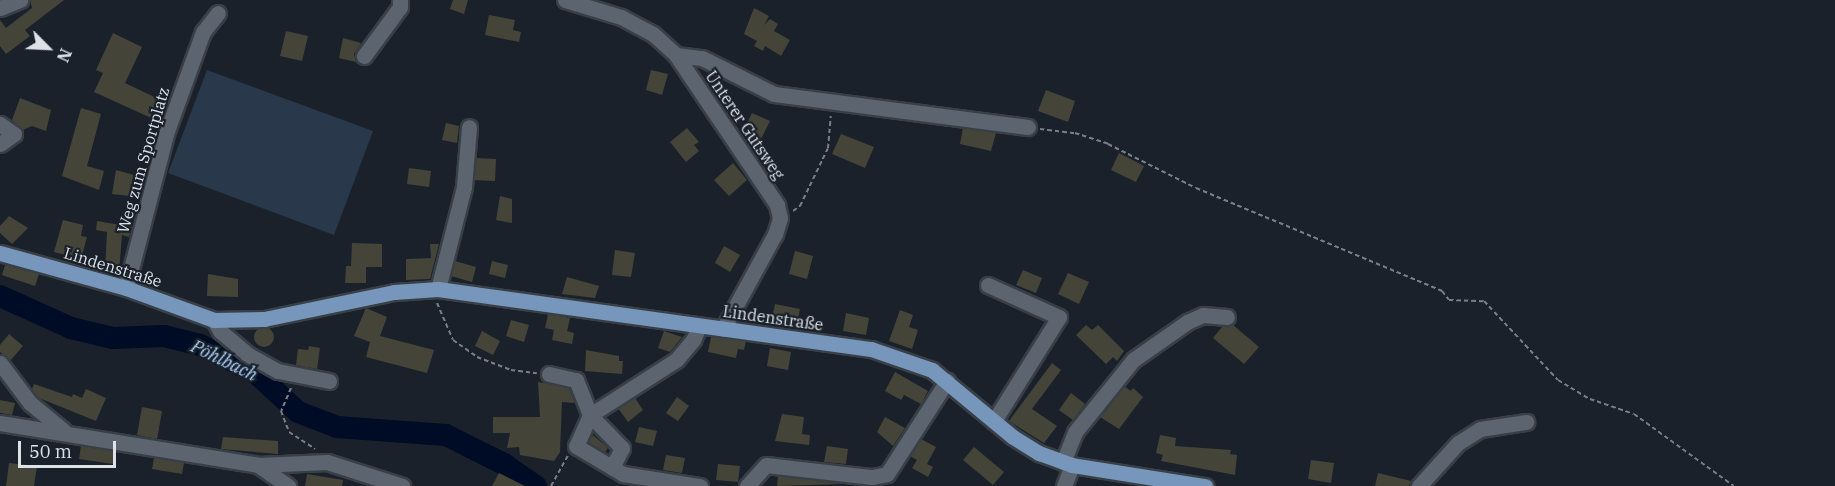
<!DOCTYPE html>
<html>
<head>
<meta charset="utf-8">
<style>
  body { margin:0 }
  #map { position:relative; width:1835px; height:486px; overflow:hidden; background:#1a212a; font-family:"IBM Plex Serif",serif }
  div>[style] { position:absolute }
  .green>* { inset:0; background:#29384a }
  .river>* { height:22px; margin:-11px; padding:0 11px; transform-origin:11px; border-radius:11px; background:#000b25 }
  .building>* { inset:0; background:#444538 }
  .round { border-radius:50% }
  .path>* { height:2px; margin-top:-1px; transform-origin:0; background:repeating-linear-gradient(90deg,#797f87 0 4.5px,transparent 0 7.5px) }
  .roads { filter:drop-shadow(2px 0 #393f46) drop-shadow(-2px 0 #393f46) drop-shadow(0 2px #393f46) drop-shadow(0 -2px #393f46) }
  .minor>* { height:15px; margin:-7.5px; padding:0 7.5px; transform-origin:7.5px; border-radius:7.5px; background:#5b646f }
  .major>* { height:15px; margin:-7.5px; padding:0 7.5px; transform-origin:7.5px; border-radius:7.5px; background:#7696bb }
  span { translate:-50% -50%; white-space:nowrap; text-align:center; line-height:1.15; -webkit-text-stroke:4.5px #1a212a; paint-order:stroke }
  .street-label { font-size:16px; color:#dce2e8 }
  .water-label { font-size:18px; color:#a8cef9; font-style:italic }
  .north { position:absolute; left:18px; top:18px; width:60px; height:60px; -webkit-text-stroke:4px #1a212a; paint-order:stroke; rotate:114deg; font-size:16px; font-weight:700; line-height:24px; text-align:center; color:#dce2e8 }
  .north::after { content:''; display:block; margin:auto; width:21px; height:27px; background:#dce2e8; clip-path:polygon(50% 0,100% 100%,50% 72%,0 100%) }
  .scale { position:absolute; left:18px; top:441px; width:98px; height:27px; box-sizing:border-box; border:3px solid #dce2e8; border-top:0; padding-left:8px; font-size:18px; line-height:21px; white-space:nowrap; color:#dce2e8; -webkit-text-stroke:4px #1a212a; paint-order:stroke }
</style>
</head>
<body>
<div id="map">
  <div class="green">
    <div style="clip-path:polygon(207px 70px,373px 131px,334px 235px,168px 173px)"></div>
  </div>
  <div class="river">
    <div style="left:0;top:296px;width:78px;rotate:24.3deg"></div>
    <div style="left:71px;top:328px;width:43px;rotate:13.4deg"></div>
    <div style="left:113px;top:338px;width:51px;rotate:-2.2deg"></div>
    <div style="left:164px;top:336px;width:37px;rotate:14deg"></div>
    <div style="left:200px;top:345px;width:63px;rotate:26.6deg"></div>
    <div style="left:256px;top:373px;width:57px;rotate:42.9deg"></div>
    <div style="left:298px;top:412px;width:42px;rotate:21deg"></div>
    <div style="left:337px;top:427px;width:109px;rotate:4.2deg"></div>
    <div style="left:446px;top:435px;width:65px;rotate:26.6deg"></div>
    <div style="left:504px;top:464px;width:39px;rotate:35deg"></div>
  </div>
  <div class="building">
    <div style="clip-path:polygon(30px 0,64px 0,25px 30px,30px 36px,6px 54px,0 46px,0 20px,6px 28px,32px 8px)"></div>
    <div style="clip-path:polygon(453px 0,468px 0,464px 14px,450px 9px)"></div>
    <div style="clip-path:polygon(754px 8px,769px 16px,764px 25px,770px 19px,778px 24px,774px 31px,790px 40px,781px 56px,765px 46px,763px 51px,754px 46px,757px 41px,744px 34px)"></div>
    <div style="clip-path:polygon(489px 15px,515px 20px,513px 30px,521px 32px,519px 42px,485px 35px)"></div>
    <div style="clip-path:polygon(286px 31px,308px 36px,302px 61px,280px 56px)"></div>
    <div style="clip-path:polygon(113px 33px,142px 47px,125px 83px,167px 103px,160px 122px,94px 92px,103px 73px,96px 70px)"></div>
    <div style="clip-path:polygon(343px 38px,361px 43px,354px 54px,356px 62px,339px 58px)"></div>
    <div style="clip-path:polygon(651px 70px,668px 74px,662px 95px,646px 90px)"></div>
    <div style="clip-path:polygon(1046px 90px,1075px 101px,1068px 122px,1038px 111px)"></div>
    <div style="clip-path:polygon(20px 98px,51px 110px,46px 131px,32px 126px,23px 130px,12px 120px)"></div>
    <div style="clip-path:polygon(81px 108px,101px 114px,87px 166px,104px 171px,99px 190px,62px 176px)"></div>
    <div style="clip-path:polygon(752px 113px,770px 121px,761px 139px,743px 131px)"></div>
    <div style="clip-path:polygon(446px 123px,459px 126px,457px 143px,442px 140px)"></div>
    <div style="clip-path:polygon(687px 128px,699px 142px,694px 145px,699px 151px,686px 162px,670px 142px)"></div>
    <div style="clip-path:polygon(963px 128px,996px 133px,991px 151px,960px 144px)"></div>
    <div style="clip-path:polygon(841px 134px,874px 147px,865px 168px,832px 154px)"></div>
    <div style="clip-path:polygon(1119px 153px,1144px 166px,1136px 182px,1111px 170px)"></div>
    <div style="clip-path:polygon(476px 158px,496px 159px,495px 181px,474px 180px)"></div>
    <div style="clip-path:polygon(733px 163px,747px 180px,729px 196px,714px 180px)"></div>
    <div style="clip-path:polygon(409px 168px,431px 171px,429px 187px,407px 184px)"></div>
    <div style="clip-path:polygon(116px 170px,145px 178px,140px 197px,112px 194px)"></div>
    <div style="clip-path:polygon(500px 196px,512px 199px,512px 223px,496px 220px)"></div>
    <div style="clip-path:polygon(9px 216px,28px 228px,12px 244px,0 233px,0 226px)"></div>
    <div style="clip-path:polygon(63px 220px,83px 225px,81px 236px,87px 237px,81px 259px,54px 252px)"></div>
    <div style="clip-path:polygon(97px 221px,132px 227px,129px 237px,122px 235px,119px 272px,105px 269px,107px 232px,96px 230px)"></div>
    <div style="clip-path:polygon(352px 243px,382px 244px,382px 267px,366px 267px,366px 283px,345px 283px,346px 266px,351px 266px)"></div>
    <div style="clip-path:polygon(430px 244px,439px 244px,430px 279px,406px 280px,406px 259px,431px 258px)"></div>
    <div style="clip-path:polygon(724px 246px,740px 255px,730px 272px,715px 263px)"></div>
    <div style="clip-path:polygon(615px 250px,635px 253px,631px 277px,612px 275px)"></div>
    <div style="clip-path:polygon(795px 251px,813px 256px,807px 279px,789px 274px)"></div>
    <div style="clip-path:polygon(455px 261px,476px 267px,472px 282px,451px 276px)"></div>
    <div style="clip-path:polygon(492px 261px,508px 265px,505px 278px,489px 274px)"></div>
    <div style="clip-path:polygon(5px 265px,39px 274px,35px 286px,2px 275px)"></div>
    <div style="clip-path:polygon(1023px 270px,1042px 278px,1036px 293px,1016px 285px)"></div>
    <div style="clip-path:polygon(1068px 273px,1089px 282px,1079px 304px,1058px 294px)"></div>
    <div style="clip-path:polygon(208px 274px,238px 279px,238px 297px,207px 296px)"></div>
    <div style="clip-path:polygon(567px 277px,599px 286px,595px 298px,562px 294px)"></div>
    <div style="clip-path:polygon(775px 304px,800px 309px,796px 328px,771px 323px)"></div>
    <div style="clip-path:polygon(366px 308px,387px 317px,380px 336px,434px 350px,427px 373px,366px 357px,370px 342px,354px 336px)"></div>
    <div style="clip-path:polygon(900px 310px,913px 315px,909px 327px,918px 330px,912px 349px,889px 341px)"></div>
    <div style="clip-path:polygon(846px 313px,869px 318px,866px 335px,843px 331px)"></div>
    <div style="clip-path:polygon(548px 314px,570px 318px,567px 331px,574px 333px,572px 344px,552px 340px,554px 330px,545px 328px)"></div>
    <div style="clip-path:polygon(511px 320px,529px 325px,524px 342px,506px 336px)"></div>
    <div style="clip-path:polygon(1086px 325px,1092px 330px,1098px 325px,1124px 351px,1117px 361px,1113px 357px,1106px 364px,1076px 335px)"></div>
    <div style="clip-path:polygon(1233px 325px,1259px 347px,1244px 364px,1213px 338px,1223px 326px)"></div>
    <div class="round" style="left:254px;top:327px;width:20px;height:20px"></div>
    <div style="clip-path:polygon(482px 331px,500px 341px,493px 355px,475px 346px)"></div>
    <div style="clip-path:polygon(664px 331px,682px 337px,670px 352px,658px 348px)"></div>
    <div style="clip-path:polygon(9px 334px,23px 346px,10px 361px,0 352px,0 345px)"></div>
    <div style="clip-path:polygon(711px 337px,746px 341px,744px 350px,738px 349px,736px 358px,708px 352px)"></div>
    <div style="clip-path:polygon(309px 346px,320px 348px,317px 369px,296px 365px,298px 349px,308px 350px)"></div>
    <div style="clip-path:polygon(770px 348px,791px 352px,788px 370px,767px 366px)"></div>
    <div style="clip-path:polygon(586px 350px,619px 356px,619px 361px,623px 361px,622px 374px,585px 371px)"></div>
    <div style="clip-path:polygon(1052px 363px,1061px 370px,1032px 409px,1057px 426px,1044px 443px,1009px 421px)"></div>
    <div style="clip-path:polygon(895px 372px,928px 391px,921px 404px,904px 395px,901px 400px,885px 391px)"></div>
    <div style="clip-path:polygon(538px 382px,569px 388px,575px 403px,562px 402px,560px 452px,554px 461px,520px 455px,519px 447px,507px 448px,510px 433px,493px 433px,493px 417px,540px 417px)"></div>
    <div style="clip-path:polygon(34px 384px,72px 397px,73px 394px,82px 398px,86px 389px,106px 398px,96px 421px,39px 398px,32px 389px)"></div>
    <div style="clip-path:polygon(1124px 386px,1131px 391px,1133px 388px,1143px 397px,1119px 429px,1100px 417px)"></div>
    <div style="clip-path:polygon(1071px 393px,1085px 404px,1073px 420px,1059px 410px)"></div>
    <div style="clip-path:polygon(677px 397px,689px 406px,678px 421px,666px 413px)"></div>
    <div style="clip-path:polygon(635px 398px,643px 410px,628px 422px,618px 408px)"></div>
    <div style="clip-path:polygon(0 400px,15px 403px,12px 415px,0 413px)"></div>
    <div style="clip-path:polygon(142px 407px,162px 411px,157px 439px,137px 435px)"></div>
    <div style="clip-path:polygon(782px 414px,804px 417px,802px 434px,810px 435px,809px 445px,775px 441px)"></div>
    <div style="clip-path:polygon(885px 417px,905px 428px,893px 446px,877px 432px)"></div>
    <div style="clip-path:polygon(639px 427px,657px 431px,653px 446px,635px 442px)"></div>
    <div style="clip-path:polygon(593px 435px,608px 448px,605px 452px,588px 442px)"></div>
    <div style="clip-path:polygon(1160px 435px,1176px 438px,1175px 446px,1231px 450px,1230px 454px,1237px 455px,1235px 475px,1161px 461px,1163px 455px,1156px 453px)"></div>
    <div style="clip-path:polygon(223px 437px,278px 441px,278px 454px,221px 449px)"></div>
    <div style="clip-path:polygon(921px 439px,936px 447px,927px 464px,933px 467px,928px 477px,912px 468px,917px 460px,910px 456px)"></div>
    <div style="clip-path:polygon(81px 446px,114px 451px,113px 464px,79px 459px)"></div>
    <div style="clip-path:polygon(827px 446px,848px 449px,846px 464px,824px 462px)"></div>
    <div style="clip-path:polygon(974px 447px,1004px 472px,993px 485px,963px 460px)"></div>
    <div style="clip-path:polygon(666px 455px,685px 458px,682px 473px,663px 470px)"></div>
    <div style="clip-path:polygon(154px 458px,184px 463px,182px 474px,152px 469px)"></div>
    <div style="clip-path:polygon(1311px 460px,1334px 463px,1331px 483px,1308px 479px)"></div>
    <div style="clip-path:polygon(9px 463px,37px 466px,34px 486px,6px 486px)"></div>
    <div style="clip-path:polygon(718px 464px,740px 466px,738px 482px,716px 480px)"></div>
    <div style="clip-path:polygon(499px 473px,525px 486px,492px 486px)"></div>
    <div style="clip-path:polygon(1378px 473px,1411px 481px,1409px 486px,1375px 486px)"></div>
    <div style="clip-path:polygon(307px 474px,343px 480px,342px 486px,305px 486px)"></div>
    <div style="clip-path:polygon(778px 476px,843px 484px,777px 486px)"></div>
  </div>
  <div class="path">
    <div style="left:1040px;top:129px;width:35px;rotate:7deg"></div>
    <div style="left:1075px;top:133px;width:35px;rotate:18deg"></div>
    <div style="left:1108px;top:144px;width:98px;rotate:26.6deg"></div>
    <div style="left:1196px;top:188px;width:267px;rotate:22.7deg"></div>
    <div style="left:1442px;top:291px;width:11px;rotate:52deg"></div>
    <div style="left:1449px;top:300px;width:35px;rotate:2deg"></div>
    <div style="left:1484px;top:301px;width:108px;rotate:46.9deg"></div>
    <div style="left:1558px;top:380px;width:37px;rotate:31deg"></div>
    <div style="left:1590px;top:399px;width:46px;rotate:18.8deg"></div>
    <div style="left:1634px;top:414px;width:123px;rotate:35.8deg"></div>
    <div style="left:793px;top:211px;width:9px;rotate:-36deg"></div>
    <div style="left:800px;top:206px;width:64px;rotate:-64.2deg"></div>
    <div style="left:828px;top:148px;width:32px;rotate:-85deg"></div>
    <div style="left:437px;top:303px;width:40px;rotate:66.6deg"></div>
    <div style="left:453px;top:340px;width:29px;rotate:35deg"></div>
    <div style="left:477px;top:357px;width:36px;rotate:21deg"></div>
    <div style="left:511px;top:370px;width:26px;rotate:7deg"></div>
    <div style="left:291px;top:388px;width:25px;rotate:113deg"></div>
    <div style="left:281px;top:411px;width:22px;rotate:69deg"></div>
    <div style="left:289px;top:432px;width:31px;rotate:33deg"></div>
    <div style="left:551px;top:486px;width:35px;rotate:-61deg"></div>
  </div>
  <div class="roads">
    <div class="minor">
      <div style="left:565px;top:0;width:59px;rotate:16.9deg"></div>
      <div style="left:621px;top:17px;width:36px;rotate:28deg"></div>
      <div style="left:653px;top:34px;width:31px;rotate:42deg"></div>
      <div style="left:676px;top:55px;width:181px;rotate:56deg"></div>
      <div style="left:777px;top:205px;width:13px;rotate:77deg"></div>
      <div style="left:780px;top:218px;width:17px;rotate:107deg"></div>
      <div style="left:775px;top:234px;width:108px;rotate:118.7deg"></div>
      <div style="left:0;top:8px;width:22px;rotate:-22deg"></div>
      <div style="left:676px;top:55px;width:26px;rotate:7deg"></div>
      <div style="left:702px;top:58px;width:80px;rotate:26.6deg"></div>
      <div style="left:774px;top:94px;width:256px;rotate:7.4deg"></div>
      <div style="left:364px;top:56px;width:61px;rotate:-53.7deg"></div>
      <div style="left:400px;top:7px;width:7px;rotate:-90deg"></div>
      <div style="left:0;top:124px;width:17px;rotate:36deg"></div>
      <div style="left:14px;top:134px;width:17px;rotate:144deg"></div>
      <div style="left:988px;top:285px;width:78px;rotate:24.3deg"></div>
      <div style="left:1059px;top:317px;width:123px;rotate:122deg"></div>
      <div style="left:126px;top:288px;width:159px;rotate:-75.4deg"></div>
      <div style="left:166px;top:134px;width:109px;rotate:-70.1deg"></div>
      <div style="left:203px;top:32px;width:24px;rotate:-52deg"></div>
      <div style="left:438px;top:289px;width:105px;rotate:-75.7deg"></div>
      <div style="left:464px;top:187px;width:60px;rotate:-85.2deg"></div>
      <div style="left:214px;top:320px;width:13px;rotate:61deg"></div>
      <div style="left:220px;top:331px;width:35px;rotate:40deg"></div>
      <div style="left:247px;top:354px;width:35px;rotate:29deg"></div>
      <div style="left:278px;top:371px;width:52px;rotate:11.1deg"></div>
      <div style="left:699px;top:326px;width:15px;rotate:113deg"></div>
      <div style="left:693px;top:340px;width:26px;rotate:130deg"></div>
      <div style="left:676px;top:360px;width:102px;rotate:147.4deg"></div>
      <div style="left:590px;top:415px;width:34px;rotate:114deg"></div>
      <div style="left:576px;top:446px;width:55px;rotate:30.8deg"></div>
      <div style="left:623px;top:474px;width:78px;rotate:8.9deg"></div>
      <div style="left:0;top:363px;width:50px;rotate:53.1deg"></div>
      <div style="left:30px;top:403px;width:43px;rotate:39.3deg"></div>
      <div style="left:549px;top:374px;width:28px;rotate:13deg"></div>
      <div style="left:576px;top:380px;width:38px;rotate:68deg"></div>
      <div style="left:590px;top:415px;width:46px;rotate:45.9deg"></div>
      <div style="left:622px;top:448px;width:22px;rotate:117deg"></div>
      <div style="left:0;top:423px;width:261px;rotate:9.2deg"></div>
      <div style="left:258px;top:465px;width:69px;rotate:-2.5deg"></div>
      <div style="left:327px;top:462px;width:79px;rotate:17.7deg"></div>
      <div style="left:1063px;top:462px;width:32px;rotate:-68deg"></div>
      <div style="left:1075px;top:432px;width:92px;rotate:-51.1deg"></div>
      <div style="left:1133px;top:360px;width:66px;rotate:-35.1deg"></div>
      <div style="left:1187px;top:322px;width:17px;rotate:-24deg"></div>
      <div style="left:1203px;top:315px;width:24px;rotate:5deg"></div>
      <div style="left:258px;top:465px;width:37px;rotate:35deg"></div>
      <div style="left:747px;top:486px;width:28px;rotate:-48deg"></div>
      <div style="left:766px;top:465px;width:107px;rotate:6.5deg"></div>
      <div style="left:872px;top:477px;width:15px;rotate:-11deg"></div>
      <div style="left:887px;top:474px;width:111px;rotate:-57.2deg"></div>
      <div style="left:1064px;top:486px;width:22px;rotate:-69deg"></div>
      <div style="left:1419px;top:486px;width:58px;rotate:-47.8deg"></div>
      <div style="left:1458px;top:443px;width:26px;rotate:-32deg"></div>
      <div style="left:1480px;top:429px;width:47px;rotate:-8.7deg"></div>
    </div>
    <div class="major">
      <div style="left:0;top:253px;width:131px;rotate:15.5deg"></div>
      <div style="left:126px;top:288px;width:94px;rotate:20deg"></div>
      <div style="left:214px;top:320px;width:50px;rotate:-1.1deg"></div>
      <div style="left:264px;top:319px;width:133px;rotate:-11.7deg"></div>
      <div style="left:394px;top:292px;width:44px;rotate:-3.9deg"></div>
      <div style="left:438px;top:289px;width:437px;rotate:7.9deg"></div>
      <div style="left:871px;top:349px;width:65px;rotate:19deg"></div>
      <div style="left:932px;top:370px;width:105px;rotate:39.6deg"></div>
      <div style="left:1013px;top:437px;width:31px;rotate:32deg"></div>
      <div style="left:1039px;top:453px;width:35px;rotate:20deg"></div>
      <div style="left:1072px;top:465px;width:135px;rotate:9deg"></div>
    </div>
  </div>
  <div class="street-label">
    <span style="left:745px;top:125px;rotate:56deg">Unterer Gutsweg</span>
    <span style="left:143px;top:160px;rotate:-74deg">Weg zum Sportplatz</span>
    <span style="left:113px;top:267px;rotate:17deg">Lindenstraße</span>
    <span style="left:773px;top:318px;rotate:8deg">Lindenstraße</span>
  </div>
  <div class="water-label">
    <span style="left:224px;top:361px;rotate:26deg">Pöhlbach</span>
  </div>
  <div class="north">N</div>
  <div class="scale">50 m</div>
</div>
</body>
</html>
